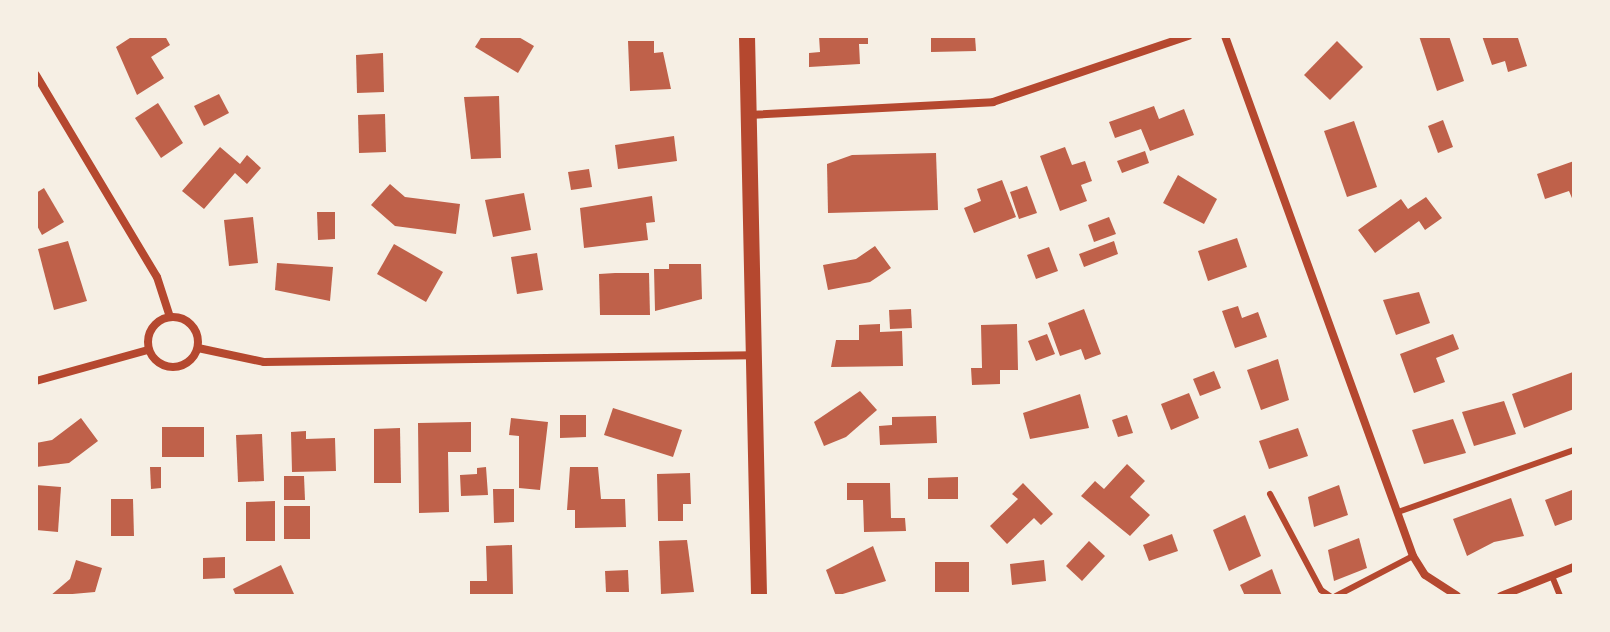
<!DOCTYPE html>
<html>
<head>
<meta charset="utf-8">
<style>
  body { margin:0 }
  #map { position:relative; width:1610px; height:632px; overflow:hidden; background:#f6efe4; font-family:"Asap Condensed",sans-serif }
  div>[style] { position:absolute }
  .building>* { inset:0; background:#bf614a }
  .service>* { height:6px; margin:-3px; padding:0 3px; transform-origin:3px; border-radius:3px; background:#b5482f }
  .minor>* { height:8px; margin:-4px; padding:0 4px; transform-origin:4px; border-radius:4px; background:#b5482f }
  .minor>.ring { margin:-4px; padding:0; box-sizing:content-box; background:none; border:8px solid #b5482f; border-radius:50% }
  .secondary>* { height:16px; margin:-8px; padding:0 8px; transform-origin:8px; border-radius:8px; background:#b5482f }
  span { translate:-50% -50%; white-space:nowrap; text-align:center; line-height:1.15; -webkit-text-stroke:8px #f6efe4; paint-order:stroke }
  .frame { position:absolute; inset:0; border:38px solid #f6efe4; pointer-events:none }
</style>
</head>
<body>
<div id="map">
  <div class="building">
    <div style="clip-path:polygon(133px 36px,165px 36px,170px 45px,151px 57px,164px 78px,137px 95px,116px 47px)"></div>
    <div style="clip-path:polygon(482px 36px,517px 36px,534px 46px,518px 73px,475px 47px)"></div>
    <div style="clip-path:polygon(819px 36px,868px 36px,868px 44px,859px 44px,860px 64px,809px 67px,809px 53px,820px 52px)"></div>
    <div style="clip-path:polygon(931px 36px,975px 36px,976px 51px,931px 52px)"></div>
    <div style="clip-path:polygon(1419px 36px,1449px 36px,1464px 81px,1437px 91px)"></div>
    <div style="clip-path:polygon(1482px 36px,1518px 38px,1527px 66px,1508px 72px,1505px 61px,1492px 65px)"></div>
    <div style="clip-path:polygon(628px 41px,654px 41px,654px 53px,663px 52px,671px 89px,630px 91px)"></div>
    <div style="clip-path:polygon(1337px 41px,1363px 67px,1330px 100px,1304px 75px)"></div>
    <div style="clip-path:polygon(383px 53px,384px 92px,357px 93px,356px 55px)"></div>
    <div style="clip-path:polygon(219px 94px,229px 113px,204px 126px,194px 106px)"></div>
    <div style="clip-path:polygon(499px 96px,501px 158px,471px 159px,464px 97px)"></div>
    <div style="clip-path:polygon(158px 103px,183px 143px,161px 158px,135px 118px)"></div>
    <div style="clip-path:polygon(1154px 106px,1159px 119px,1184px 109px,1194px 135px,1150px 151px,1141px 129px,1115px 138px,1109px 122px)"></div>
    <div style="clip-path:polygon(385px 114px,386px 152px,359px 153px,358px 115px)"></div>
    <div style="clip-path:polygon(1443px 120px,1453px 147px,1438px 153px,1428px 126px)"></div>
    <div style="clip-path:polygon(1354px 121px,1377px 187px,1347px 197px,1324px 131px)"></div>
    <div style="clip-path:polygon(674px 136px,677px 161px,618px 169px,615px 145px)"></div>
    <div style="clip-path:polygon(220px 147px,240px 164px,247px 155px,261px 168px,247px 184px,235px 173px,204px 209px,182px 191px)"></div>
    <div style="clip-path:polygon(1065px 147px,1072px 165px,1085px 161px,1092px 181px,1081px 185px,1087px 201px,1060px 211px,1040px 156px)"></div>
    <div style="clip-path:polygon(1145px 151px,1149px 163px,1122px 173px,1117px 161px)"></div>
    <div style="clip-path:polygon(936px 153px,938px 210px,828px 213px,827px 164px,852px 155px)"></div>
    <div style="clip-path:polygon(1574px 161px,1574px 203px,1569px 191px,1545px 199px,1537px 174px)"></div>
    <div style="clip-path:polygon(589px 169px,592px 187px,571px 190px,568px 172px)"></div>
    <div style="clip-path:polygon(1178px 175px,1217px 199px,1204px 224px,1163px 203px)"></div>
    <div style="clip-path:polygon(1002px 180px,1016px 217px,974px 233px,964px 208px,981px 201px,977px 189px)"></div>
    <div style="clip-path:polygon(390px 184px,405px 197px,460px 204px,456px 234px,395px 226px,371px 205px)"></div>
    <div style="clip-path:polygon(1027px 186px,1037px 213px,1019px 219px,1010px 192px)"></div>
    <div style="clip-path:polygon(44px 188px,64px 222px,42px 235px,36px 224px,36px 193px)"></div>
    <div style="clip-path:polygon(524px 193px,531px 230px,493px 237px,485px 200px)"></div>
    <div style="clip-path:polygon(652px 196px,655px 222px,646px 223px,648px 240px,584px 248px,580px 208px)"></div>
    <div style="clip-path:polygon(1426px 197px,1442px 218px,1425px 230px,1419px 221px,1375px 253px,1358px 230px,1401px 199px,1408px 209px)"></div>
    <div style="clip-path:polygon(317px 212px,335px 212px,335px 239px,318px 240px)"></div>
    <div style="clip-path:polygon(253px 217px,258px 263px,229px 266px,224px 220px)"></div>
    <div style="clip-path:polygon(1109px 217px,1116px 234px,1094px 242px,1088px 225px)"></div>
    <div style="clip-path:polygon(1237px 238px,1247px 267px,1208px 281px,1198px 251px)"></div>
    <div style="clip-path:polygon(68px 241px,87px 301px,54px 310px,38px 249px)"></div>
    <div style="clip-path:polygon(1114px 241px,1118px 254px,1084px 267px,1079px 254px)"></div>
    <div style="clip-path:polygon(394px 244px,443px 272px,426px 302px,377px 274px)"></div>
    <div style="clip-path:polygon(875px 246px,891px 268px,870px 282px,828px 290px,823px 265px,856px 259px)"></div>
    <div style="clip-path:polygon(1049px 247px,1058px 271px,1036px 279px,1027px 255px)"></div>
    <div style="clip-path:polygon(537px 253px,543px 290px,517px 294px,511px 257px)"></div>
    <div style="clip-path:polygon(277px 263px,333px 267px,330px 301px,275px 290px)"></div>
    <div style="clip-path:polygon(669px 264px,701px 264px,702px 299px,655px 311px,654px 269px,669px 269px)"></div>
    <div style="clip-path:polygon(615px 273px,649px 273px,650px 315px,600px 315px,599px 274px)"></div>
    <div style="clip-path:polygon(1419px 292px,1430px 323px,1396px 335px,1383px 300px)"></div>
    <div style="clip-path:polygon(1238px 306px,1242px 318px,1258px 312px,1267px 337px,1235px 348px,1222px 311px)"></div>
    <div style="clip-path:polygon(911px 309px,912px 328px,890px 329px,889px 310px)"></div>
    <div style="clip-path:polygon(1084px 309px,1101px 354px,1085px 360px,1081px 349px,1060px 356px,1048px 323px)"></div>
    <div style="clip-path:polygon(880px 324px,880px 332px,902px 331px,903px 366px,831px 367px,836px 340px,859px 340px,859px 325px)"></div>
    <div style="clip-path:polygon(1017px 324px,1018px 370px,1000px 370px,1000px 384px,972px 385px,971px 368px,982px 368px,981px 325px)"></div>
    <div style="clip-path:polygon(1047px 334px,1055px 354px,1036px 361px,1028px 341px)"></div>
    <div style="clip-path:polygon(1453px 334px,1459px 349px,1436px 358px,1445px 382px,1414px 393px,1400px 354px)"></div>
    <div style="clip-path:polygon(1278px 359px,1289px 400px,1261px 410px,1247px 370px)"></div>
    <div style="clip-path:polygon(1214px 371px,1221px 388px,1200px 396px,1193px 379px)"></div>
    <div style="clip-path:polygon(1573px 372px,1574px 409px,1524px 428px,1512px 394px)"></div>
    <div style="clip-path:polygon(860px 391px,877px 410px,846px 437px,824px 446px,814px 422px)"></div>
    <div style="clip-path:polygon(1189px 393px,1199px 418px,1171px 430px,1161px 404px)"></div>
    <div style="clip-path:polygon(1080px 394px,1089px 428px,1030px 439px,1023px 413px)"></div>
    <div style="clip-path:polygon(1504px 401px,1516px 434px,1474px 446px,1462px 412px)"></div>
    <div style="clip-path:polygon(613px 408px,682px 430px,673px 457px,604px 435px)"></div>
    <div style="clip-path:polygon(560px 415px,586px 415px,586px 437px,560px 438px)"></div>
    <div style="clip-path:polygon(1127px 415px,1133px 433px,1118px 437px,1112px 420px)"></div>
    <div style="clip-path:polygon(936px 416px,937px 443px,880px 445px,879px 426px,892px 425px,892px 417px)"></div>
    <div style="clip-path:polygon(81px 418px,98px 441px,69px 463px,36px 467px,36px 443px,52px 440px)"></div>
    <div style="clip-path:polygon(511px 418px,548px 422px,540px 490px,519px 488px,519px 436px,509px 435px)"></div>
    <div style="clip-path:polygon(1453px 419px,1466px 453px,1424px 464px,1412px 430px)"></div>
    <div style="clip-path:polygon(471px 422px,471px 452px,448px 452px,449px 512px,419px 513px,418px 423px)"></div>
    <div style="clip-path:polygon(162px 427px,204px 427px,204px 457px,162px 457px)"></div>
    <div style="clip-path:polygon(400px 428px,401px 483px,374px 483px,374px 429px)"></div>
    <div style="clip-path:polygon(1298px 428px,1308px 456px,1269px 469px,1259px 441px)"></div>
    <div style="clip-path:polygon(306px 431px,306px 439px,335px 438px,336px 471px,292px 472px,291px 432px)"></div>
    <div style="clip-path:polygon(262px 434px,264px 481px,238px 482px,236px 435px)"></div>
    <div style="clip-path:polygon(1127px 464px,1145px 481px,1130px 497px,1150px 515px,1130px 536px,1081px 496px,1095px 481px,1104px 489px)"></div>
    <div style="clip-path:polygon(150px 467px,161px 467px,161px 488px,151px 489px)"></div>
    <div style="clip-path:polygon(486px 467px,488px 495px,461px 496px,460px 475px,477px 474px,477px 468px)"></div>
    <div style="clip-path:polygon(570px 467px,598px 467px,601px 499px,625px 499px,626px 527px,575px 528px,575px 510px,567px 510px)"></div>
    <div style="clip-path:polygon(690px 473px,691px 504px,683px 504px,683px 521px,658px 521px,657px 474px)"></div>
    <div style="clip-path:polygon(284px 476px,304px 476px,305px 500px,284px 500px)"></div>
    <div style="clip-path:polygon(958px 477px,958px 499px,928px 499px,928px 478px)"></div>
    <div style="clip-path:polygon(847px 483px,890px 483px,891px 518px,905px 518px,906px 531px,864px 532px,863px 500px,847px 500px)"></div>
    <div style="clip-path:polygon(1023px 483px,1053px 514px,1041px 525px,1034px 518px,1007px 544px,990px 526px,1018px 499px,1012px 494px)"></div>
    <div style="clip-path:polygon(1574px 483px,1574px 519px,1555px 526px,1545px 500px,1572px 490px)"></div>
    <div style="clip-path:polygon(36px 485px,61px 487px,58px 532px,36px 530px)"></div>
    <div style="clip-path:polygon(1339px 485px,1348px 515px,1314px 527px,1308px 497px)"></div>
    <div style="clip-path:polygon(493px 489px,514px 489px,514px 522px,494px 523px)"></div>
    <div style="clip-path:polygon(1511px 498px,1524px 536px,1494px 542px,1467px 556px,1453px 519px)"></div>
    <div style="clip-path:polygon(111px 499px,133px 499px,134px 536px,111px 536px)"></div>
    <div style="clip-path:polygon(275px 501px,275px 541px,246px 541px,246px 502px)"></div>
    <div style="clip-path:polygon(284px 506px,310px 506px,310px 539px,284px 539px)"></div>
    <div style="clip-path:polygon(1245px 515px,1261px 556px,1229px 571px,1213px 530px)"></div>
    <div style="clip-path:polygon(1172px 534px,1178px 551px,1149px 561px,1143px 545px)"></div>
    <div style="clip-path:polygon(1359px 538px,1367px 568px,1334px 581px,1328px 550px)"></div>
    <div style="clip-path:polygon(687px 540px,694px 592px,661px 594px,659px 541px)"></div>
    <div style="clip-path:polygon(1089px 541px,1105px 556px,1082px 581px,1066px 566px)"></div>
    <div style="clip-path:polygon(512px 545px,513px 596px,470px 596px,470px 581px,487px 581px,486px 546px)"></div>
    <div style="clip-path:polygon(873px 546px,886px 581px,836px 596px,826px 570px)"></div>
    <div style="clip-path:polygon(225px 557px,225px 578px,203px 579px,203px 558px)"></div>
    <div style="clip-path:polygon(76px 560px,102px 568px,95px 592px,50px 596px,70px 579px)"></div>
    <div style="clip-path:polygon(1044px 560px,1046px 581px,1012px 585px,1010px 564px)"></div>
    <div style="clip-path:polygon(935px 562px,969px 562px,969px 592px,935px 592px)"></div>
    <div style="clip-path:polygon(281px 565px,294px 594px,236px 596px,233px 589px)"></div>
    <div style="clip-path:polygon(1272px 569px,1282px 596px,1245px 596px,1240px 585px)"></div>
    <div style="clip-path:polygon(628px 570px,629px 592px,606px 592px,605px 571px)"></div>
  </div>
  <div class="service">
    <div style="left:1270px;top:494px;width:109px;rotate:62deg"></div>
    <div style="left:1321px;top:590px;width:11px;rotate:34deg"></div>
    <div style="left:1398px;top:512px;width:187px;rotate:-19.4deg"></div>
    <div style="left:1552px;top:576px;width:22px;rotate:68deg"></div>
    <div style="left:1336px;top:596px;width:87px;rotate:-27.5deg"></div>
  </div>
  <div class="minor">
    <div style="left:1225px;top:36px;width:553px;rotate:70.12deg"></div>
    <div style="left:1413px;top:556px;width:22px;rotate:58deg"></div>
    <div style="left:1425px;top:575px;width:38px;rotate:33deg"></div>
    <div style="left:36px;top:75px;width:235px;rotate:59.1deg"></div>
    <div style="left:157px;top:277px;width:42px;rotate:72deg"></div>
    <div style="left:749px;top:115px;width:244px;rotate:-3deg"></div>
    <div style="left:993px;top:102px;width:206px;rotate:-18.7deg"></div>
    <div class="ring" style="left:148px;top:317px;width:42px;height:42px"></div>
    <div style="left:198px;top:348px;width:67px;rotate:12deg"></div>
    <div style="left:264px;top:362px;width:489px;rotate:-0.8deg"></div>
    <div style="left:36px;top:381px;width:116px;rotate:-15.5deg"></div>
    <div style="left:1501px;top:596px;width:79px;rotate:-21.7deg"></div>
  </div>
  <div class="secondary">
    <div style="left:747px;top:36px;width:560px;rotate:88.77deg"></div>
  </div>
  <div class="frame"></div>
</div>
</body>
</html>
